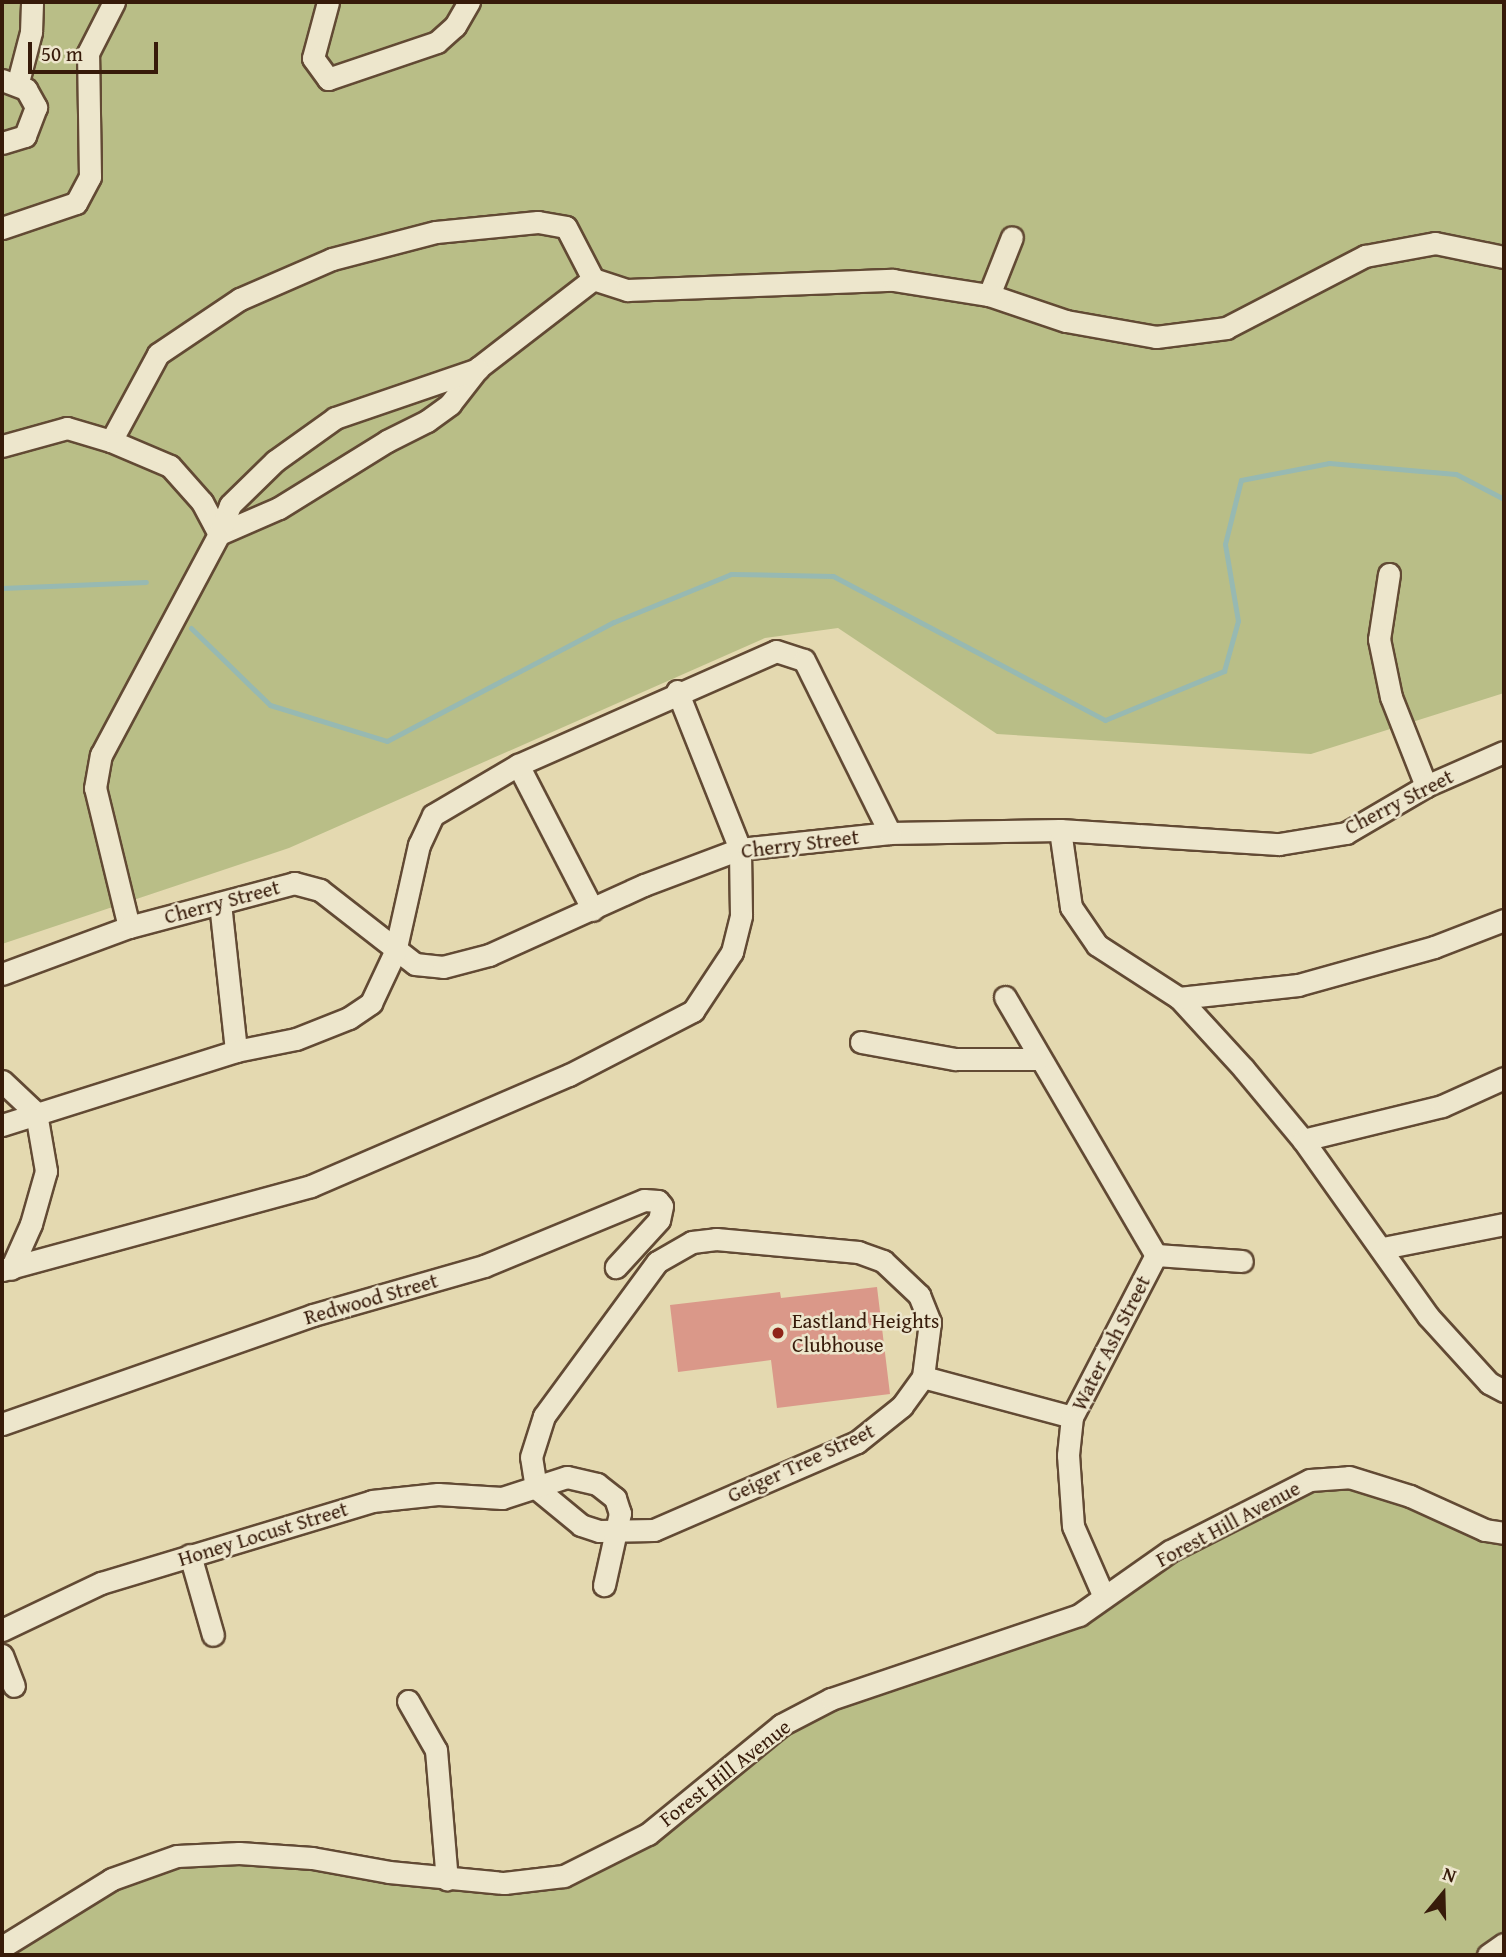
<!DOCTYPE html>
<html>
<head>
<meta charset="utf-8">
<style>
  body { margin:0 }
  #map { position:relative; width:1506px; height:1957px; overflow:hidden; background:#e4d9b0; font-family:"Gentium Book Plus",serif }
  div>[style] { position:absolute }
  .green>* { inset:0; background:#b9be87 }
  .stream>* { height:5px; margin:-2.5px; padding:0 2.5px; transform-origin:2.5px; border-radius:2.5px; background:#97b9b2 }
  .building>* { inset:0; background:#da9889 }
  .roads { filter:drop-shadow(2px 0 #624a34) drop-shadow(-2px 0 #624a34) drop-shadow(0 2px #624a34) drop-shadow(0 -2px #624a34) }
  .minor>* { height:21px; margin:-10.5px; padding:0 10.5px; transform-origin:10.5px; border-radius:10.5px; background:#ede6cc }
  .dots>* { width:19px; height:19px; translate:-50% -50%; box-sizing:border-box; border:4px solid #ede6cc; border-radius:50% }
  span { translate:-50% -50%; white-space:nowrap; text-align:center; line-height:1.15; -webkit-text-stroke:5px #ede6cc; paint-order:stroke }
  .street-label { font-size:21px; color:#371b0a }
  .poi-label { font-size:21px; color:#371b0a }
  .left { translate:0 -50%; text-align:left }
  .frame { position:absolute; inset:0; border:4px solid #371b0a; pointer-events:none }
  .north { position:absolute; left:1408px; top:1859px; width:70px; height:70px; -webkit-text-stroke:5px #ede6cc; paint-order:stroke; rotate:19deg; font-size:19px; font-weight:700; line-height:28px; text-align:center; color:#371b0a }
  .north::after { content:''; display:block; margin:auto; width:24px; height:32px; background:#371b0a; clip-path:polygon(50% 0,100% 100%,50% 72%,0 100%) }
  .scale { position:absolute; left:28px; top:42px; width:130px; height:32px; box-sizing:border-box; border:4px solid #371b0a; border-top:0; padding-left:9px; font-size:21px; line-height:24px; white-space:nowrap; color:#371b0a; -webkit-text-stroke:5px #ede6cc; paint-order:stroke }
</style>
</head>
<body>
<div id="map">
  <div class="green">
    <div style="clip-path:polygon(2px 2px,1504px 2px,1504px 693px,1311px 754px,997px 734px,838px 628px,765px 638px,289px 848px,2px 944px)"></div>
    <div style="clip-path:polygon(1349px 1477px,1504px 1541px,1504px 1955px,2px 1955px,2px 1947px,177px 1856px,504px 1883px,612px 1853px,781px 1725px,1079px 1615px,1310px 1480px)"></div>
  </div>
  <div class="stream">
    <div style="left:2px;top:588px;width:144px;rotate:-2.4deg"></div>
    <div style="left:191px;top:628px;width:110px;rotate:44.3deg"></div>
    <div style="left:270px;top:705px;width:122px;rotate:17.1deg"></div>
    <div style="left:387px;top:741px;width:256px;rotate:-27.7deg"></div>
    <div style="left:614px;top:622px;width:126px;rotate:-22.3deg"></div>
    <div style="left:731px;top:574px;width:102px;rotate:1.1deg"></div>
    <div style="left:833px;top:576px;width:308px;rotate:27.9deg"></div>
    <div style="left:1105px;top:720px;width:129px;rotate:-22.4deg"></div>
    <div style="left:1224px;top:671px;width:52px;rotate:-74.4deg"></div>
    <div style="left:1238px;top:621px;width:78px;rotate:-99.6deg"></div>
    <div style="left:1225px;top:544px;width:66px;rotate:-76deg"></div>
    <div style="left:1241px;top:480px;width:90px;rotate:-10.9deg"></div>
    <div style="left:1329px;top:463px;width:127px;rotate:5deg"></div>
    <div style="left:1456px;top:474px;width:54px;rotate:27.5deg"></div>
  </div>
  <div class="building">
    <div style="clip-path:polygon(877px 1287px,890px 1394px,777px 1408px,771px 1360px,678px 1372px,670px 1305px,780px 1292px,781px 1298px)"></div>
  </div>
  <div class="roads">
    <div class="minor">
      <div style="left:328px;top:2px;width:58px;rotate:105deg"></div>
      <div style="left:313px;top:58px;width:26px;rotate:54deg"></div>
      <div style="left:328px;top:79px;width:115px;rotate:-18.7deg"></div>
      <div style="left:437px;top:42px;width:24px;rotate:-42deg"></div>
      <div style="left:455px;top:26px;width:28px;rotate:-60deg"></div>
      <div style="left:2px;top:80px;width:26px;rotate:21deg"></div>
      <div style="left:26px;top:89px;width:21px;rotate:61deg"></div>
      <div style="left:36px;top:107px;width:31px;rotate:111deg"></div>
      <div style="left:25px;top:136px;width:24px;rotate:163deg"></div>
      <div style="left:18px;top:82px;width:52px;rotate:-75.4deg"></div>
      <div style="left:31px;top:32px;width:30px;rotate:-88deg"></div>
      <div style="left:2px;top:228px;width:78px;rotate:-18.7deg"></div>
      <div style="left:76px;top:203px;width:30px;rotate:-62deg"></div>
      <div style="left:90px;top:177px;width:124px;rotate:-90.9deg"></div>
      <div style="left:88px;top:53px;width:57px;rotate:-63deg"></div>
      <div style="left:989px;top:295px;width:62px;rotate:-68.4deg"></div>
      <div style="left:111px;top:441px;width:99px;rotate:-61.6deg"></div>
      <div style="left:158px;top:354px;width:99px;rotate:-33.9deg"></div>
      <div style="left:240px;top:299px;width:100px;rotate:-23.5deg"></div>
      <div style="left:332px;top:259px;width:107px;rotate:-14.6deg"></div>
      <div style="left:436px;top:232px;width:102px;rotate:-5.6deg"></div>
      <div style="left:538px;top:222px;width:28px;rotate:10deg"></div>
      <div style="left:566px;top:227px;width:59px;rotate:62.6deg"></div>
      <div style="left:2px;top:446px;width:67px;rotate:-15.5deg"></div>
      <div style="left:67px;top:428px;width:46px;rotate:16.5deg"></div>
      <div style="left:111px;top:441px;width:64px;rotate:23deg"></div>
      <div style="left:170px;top:466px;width:48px;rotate:48.4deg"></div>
      <div style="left:202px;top:502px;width:36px;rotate:62deg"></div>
      <div style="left:219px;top:534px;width:65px;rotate:-23.4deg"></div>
      <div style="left:279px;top:508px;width:127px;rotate:-31.8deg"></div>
      <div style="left:387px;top:441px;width:45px;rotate:-26.6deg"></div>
      <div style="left:427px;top:421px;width:29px;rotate:-36deg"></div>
      <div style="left:450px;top:404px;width:46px;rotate:-52.1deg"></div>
      <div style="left:478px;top:368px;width:145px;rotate:-37.7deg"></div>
      <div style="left:593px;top:279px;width:36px;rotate:18deg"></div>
      <div style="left:627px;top:290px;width:266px;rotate:-2.2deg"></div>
      <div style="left:893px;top:280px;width:97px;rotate:8.9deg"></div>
      <div style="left:989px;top:295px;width:81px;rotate:18.7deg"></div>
      <div style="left:1066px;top:321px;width:91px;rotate:10.1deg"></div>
      <div style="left:1156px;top:337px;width:71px;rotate:-7.3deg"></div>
      <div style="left:1226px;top:328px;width:157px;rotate:-27.4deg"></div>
      <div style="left:1365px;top:256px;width:71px;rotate:-10.5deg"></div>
      <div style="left:1435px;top:243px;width:70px;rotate:11.5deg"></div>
      <div style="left:1389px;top:574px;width:66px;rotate:98.7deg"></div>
      <div style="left:1379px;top:639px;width:59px;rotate:78.3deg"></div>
      <div style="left:1391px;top:697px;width:96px;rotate:68.5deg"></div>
      <div style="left:518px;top:765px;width:163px;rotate:62.7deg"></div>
      <div style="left:1060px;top:830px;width:78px;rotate:81.9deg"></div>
      <div style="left:1071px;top:907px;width:46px;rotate:55.6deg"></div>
      <div style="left:1097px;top:945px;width:98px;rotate:32.9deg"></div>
      <div style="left:1179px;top:998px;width:96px;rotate:47.5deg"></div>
      <div style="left:1244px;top:1069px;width:92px;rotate:50.3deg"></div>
      <div style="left:1303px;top:1140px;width:216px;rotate:54.6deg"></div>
      <div style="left:1428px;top:1316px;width:91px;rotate:47.7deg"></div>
      <div style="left:1489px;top:1383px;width:17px;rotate:28deg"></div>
      <div style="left:220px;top:903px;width:149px;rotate:83.8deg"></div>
      <div style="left:129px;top:927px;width:143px;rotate:-103.7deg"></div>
      <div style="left:95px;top:788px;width:34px;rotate:-80deg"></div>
      <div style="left:101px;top:755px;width:251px;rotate:-61.9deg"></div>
      <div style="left:219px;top:534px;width:31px;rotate:-69deg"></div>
      <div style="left:230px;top:505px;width:63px;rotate:-44.4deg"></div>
      <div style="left:275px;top:461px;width:74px;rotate:-35.6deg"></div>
      <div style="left:335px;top:418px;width:151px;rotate:-18.9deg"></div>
      <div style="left:2px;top:974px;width:135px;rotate:-20.3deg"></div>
      <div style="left:129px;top:927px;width:171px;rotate:-14.9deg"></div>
      <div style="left:294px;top:883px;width:27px;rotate:15deg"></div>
      <div style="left:320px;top:890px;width:120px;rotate:37.9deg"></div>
      <div style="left:415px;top:964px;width:28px;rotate:6deg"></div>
      <div style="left:443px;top:967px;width:48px;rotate:-14.6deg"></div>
      <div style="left:489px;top:955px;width:170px;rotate:-24.3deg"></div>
      <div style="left:644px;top:885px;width:103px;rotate:-20.6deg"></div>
      <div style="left:740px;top:849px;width:151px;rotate:-6.1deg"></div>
      <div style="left:890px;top:833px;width:170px;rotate:-1deg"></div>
      <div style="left:1060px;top:830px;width:219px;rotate:3.7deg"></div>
      <div style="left:1279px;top:844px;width:68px;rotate:-9.3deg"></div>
      <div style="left:1346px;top:833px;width:93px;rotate:-30.4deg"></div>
      <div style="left:1426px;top:786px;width:85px;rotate:-23.6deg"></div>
      <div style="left:1005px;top:997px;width:299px;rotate:59.7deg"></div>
      <div style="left:1179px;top:998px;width:120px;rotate:-6.2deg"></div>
      <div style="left:1298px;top:985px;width:141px;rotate:-15.6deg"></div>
      <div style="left:1434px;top:947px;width:75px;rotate:-21.1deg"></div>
      <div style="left:861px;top:1042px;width:96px;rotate:10.3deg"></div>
      <div style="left:955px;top:1059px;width:82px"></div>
      <div style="left:2px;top:1081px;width:47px;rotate:43.3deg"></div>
      <div style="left:36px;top:1113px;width:59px;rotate:80.2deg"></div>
      <div style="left:46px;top:1171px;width:55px;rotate:105.8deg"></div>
      <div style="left:31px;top:1224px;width:49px;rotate:114deg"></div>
      <div style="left:2px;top:1125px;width:245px;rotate:-17.5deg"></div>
      <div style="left:236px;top:1051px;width:61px;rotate:-11.3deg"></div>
      <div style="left:296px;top:1039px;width:57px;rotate:-21.6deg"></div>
      <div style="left:349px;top:1018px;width:27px;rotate:-34deg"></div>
      <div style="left:371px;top:1003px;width:56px;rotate:-64.8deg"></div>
      <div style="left:395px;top:952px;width:110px;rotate:-77.4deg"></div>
      <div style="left:419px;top:845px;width:33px;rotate:-65deg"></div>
      <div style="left:433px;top:815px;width:99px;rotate:-30.5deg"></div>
      <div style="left:518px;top:765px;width:282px;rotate:-23.8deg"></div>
      <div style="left:776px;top:651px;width:29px;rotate:18deg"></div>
      <div style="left:804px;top:660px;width:193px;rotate:63.6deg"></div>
      <div style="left:1303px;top:1140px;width:143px;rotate:-13.7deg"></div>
      <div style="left:1442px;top:1106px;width:68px;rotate:-24.3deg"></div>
      <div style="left:716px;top:1239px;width:143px;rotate:5.2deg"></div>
      <div style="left:858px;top:1252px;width:27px;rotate:20deg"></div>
      <div style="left:883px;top:1261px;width:50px;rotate:43.4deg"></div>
      <div style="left:919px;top:1295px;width:29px;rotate:68deg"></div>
      <div style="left:930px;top:1322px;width:55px;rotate:97.3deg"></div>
      <div style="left:923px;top:1377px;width:36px;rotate:126deg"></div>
      <div style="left:902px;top:1406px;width:58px;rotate:141.3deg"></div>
      <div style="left:857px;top:1442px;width:221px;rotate:156.6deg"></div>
      <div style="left:654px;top:1530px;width:55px;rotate:179deg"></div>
      <div style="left:599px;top:1531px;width:19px;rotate:-162deg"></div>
      <div style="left:581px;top:1525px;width:58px;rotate:-140.6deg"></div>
      <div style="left:536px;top:1488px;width:31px;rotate:-99deg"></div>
      <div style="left:531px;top:1457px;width:43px;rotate:-72.4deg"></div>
      <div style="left:544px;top:1416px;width:191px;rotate:-53.7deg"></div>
      <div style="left:657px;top:1262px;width:40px;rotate:-29.7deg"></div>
      <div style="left:692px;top:1242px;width:24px;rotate:-7deg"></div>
      <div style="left:1383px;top:1248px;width:123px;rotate:-11.2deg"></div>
      <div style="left:1156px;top:1255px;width:86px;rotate:4deg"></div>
      <div style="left:2px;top:1270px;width:320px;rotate:-15.2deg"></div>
      <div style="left:311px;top:1186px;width:281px;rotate:-23.3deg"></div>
      <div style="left:569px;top:1075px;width:140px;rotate:-27.3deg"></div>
      <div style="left:693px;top:1011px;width:71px;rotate:-56.5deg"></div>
      <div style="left:732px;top:952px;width:38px;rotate:-76deg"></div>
      <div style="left:741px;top:915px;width:66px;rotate:-90.9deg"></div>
      <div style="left:740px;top:849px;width:170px;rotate:-111.7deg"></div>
      <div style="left:923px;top:1377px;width:154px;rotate:15deg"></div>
      <div style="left:2px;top:1424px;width:330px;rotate:-19.3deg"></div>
      <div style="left:313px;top:1315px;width:178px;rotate:-16deg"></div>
      <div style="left:484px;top:1266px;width:173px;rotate:-22.4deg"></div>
      <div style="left:644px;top:1200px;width:14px;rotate:4deg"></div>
      <div style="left:658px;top:1201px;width:6px;rotate:51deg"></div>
      <div style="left:662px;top:1206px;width:14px;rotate:102deg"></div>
      <div style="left:659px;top:1220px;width:64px;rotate:132.5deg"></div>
      <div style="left:190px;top:1555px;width:83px;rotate:74deg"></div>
      <div style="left:1104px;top:1597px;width:77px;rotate:-113.6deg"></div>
      <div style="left:1073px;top:1526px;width:71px;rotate:-94deg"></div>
      <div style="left:1068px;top:1455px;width:38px;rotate:-84deg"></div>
      <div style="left:1072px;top:1417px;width:182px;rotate:-62.6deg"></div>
      <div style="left:2px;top:1630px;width:110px;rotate:-25.4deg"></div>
      <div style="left:101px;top:1583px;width:283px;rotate:-16.8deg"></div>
      <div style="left:372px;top:1501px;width:66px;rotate:-6.1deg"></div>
      <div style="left:438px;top:1494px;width:64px;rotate:3.6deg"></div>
      <div style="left:502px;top:1498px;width:68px;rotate:-17.9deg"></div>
      <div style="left:567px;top:1477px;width:31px;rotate:13deg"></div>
      <div style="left:597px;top:1484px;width:23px;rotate:38deg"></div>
      <div style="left:615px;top:1498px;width:16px;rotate:72deg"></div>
      <div style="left:620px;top:1513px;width:74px;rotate:102.5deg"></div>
      <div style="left:2px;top:1655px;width:33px;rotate:69deg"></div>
      <div style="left:408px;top:1701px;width:56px;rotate:60.3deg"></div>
      <div style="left:436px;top:1750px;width:130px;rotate:85.2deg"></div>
      <div style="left:2px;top:1947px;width:129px;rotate:-31.7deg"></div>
      <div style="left:112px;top:1879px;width:69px;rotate:-19.5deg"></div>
      <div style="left:177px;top:1856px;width:62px;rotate:-2.8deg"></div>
      <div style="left:239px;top:1853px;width:73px;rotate:3.9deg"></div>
      <div style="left:312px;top:1858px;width:78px;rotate:10.3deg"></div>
      <div style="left:389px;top:1872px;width:116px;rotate:5.5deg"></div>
      <div style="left:504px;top:1883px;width:60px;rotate:-6.7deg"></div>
      <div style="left:564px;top:1876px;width:94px;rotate:-26.6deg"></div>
      <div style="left:648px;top:1834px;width:172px;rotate:-39.3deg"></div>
      <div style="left:781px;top:1725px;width:56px;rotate:-27.5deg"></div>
      <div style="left:831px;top:1699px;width:262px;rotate:-18.7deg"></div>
      <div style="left:1079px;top:1615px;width:111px;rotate:-35.1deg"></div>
      <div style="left:1170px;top:1551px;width:157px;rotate:-26.9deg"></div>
      <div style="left:1310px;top:1480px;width:39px;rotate:-4deg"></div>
      <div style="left:1349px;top:1477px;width:64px;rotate:17.3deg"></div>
      <div style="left:1410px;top:1496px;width:82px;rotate:24.4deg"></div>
      <div style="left:1485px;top:1530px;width:19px;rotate:9deg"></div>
      <div style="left:1488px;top:1955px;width:19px;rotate:-35deg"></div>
    </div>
  </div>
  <div class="dots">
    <div style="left:778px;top:1333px;background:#8f2418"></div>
  </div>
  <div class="street-label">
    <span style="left:1399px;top:802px;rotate:-27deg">Cherry Street</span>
    <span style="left:800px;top:844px;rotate:-7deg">Cherry Street</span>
    <span style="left:222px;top:902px;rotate:-15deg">Cherry Street</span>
    <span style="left:371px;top:1299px;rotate:-16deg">Redwood Street</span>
    <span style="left:1111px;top:1343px;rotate:-63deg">Water Ash Street</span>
    <span style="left:801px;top:1463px;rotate:-25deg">Geiger Tree Street</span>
    <span style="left:1228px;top:1524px;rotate:-28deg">Forest Hill Avenue</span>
    <span style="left:263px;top:1534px;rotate:-17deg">Honey Locust Street</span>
    <span style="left:725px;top:1773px;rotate:-38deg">Forest Hill Avenue</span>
  </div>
  <div class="poi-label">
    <span class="left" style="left:792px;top:1333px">Eastland Heights<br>Clubhouse</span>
  </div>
  <div class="frame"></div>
  <div class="north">N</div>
  <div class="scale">50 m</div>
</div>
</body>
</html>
